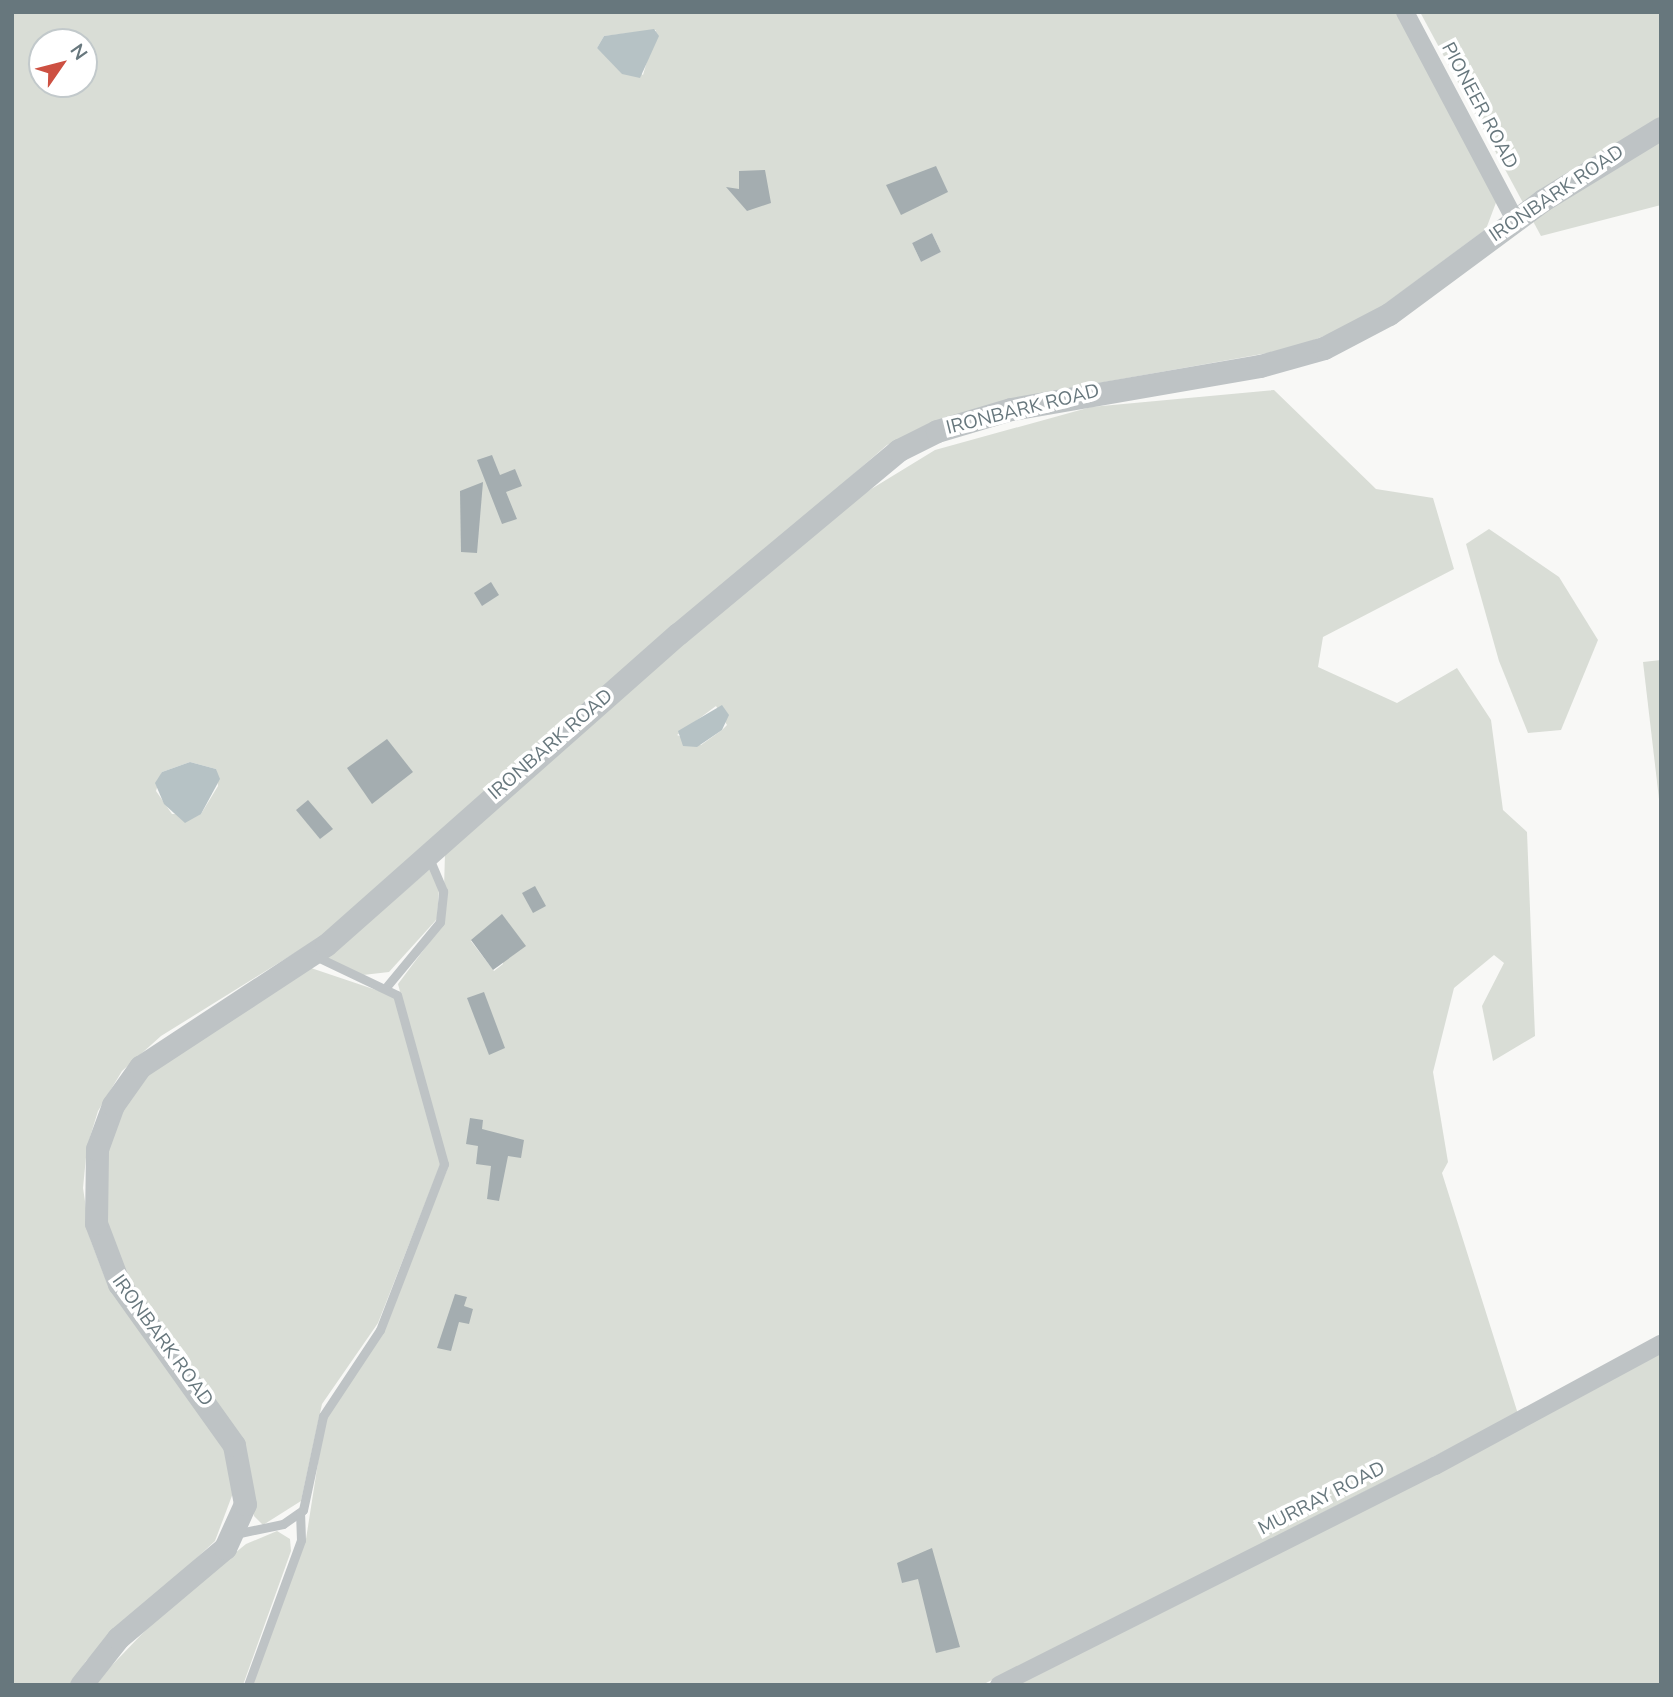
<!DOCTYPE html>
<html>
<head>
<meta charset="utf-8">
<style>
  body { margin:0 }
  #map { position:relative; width:1673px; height:1697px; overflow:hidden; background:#f8f8f6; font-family:"Nunito Sans",sans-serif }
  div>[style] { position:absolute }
  .green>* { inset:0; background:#d9ddd6 }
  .water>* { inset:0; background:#b6c2c5 }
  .building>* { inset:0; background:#a4adb0 }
  .service>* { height:9px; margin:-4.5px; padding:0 4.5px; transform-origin:4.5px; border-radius:4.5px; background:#bec3c5 }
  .minor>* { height:18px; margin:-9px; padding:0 9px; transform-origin:9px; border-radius:9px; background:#bec3c5 }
  .tertiary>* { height:23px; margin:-11.5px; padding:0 11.5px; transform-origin:11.5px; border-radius:11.5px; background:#bec3c5 }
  span { translate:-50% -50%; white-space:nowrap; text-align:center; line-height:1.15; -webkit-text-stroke:7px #fff; paint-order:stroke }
  .street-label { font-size:19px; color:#67777d }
  .frame { position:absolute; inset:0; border:14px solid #67777d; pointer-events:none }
  .north { position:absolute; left:28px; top:28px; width:70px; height:70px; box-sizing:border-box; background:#fff; border:2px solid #c2c9cb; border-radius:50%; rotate:55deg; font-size:19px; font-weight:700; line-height:28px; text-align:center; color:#67777d }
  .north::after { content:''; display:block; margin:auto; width:24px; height:32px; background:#cd5042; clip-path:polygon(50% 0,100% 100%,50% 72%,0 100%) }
</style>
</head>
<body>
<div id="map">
  <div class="green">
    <div style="clip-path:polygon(evenodd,12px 12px,1397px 12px,1497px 200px,1486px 229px,1377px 310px,1332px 333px,1290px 349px,1020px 397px,887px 445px,327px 933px,161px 1036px,122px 1071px,98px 1111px,87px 1147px,83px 1188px,91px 1241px,104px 1275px,225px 1450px,233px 1493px,215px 1541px,86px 1661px,70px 1685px,12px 1685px,12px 12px,656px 30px,643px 75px,597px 48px,604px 36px,656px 30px,12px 12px,42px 42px,84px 42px,84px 84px,42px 84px,42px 42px,12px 12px,932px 233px,941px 252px,921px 262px,912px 243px,932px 233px,12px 12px,190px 762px,216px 769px,218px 786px,201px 814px,172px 814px,156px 791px,162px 772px,190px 762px)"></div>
    <div style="clip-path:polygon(1420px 12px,1661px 12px,1661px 205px,1541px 236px)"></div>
    <div style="clip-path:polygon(evenodd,1274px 390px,1376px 489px,1433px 498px,1454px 569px,1323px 637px,1318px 667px,1397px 703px,1457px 668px,1491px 720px,1503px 810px,1527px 832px,1535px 1036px,1493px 1061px,1482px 1006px,1504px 963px,1494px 955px,1454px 988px,1433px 1072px,1448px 1162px,1442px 1173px,1518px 1414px,982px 1685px,252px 1685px,306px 1539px,325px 1418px,372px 1349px,447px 1170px,398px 984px,443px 924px,445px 853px,832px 513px,935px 450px,1091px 407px,1274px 390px,716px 706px,727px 725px,722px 730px,701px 745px,677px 735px,716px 706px,1274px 390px,502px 915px,503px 964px,494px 971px,471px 941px,502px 915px)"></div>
    <div style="clip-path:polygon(1489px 529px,1559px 577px,1598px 640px,1561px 730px,1528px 733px,1499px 661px,1466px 544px)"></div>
    <div style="clip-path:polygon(1661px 660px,1661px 816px,1643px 662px)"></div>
    <div style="clip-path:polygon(430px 869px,439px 889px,437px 919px,389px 972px,363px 975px,327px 958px)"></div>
    <div style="clip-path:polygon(311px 968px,394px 996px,441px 1163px,378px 1323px,322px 1404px,301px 1501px,263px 1525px,254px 1516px,247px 1460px,132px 1289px,105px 1218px,107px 1147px,120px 1113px,154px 1066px)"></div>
    <div style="clip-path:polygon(1661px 1352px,1661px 1685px,1015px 1685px)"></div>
    <div style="clip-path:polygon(277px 1531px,290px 1539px,291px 1551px,243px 1685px,93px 1685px,165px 1610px,246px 1544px)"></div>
  </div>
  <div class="water">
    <div style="clip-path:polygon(654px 29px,659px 36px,640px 78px,622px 74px,597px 48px,604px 36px)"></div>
    <div style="clip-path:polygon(722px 705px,729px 715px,722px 730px,697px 747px,683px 746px,678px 731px)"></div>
    <div style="clip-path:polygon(190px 762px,216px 769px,220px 779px,201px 814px,185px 823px,164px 804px,155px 783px,162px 772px)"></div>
  </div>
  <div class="building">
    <div style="clip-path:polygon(936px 166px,948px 192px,901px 215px,886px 185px)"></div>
    <div style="clip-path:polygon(765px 170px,771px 203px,747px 211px,726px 187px,739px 189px,739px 171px)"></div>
    <div style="clip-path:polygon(932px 233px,941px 252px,921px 262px,912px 243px)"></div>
    <div style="clip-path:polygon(492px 455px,500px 475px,515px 469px,522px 486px,506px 492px,517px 519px,502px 524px,477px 460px)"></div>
    <div style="clip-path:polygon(483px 482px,477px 553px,461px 552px,460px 491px)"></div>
    <div style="clip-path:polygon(491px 582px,499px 595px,482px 606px,474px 593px)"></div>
    <div style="clip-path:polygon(387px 739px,413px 772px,372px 804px,347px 768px)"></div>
    <div style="clip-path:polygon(308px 800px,333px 829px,320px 839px,296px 810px)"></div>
    <div style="clip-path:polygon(535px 886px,546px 906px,533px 913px,522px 893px)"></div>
    <div style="clip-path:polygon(502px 914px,526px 946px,493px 970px,471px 940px)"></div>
    <div style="clip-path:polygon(484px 992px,505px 1048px,489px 1055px,467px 998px)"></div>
    <div style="clip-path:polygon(470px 1118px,483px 1120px,482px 1129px,524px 1140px,521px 1158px,508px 1156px,499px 1201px,487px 1199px,491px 1166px,476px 1164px,478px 1146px,466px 1144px)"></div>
    <div style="clip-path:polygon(455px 1294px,467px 1297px,464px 1306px,473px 1309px,469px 1324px,459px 1322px,451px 1351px,437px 1348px)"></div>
    <div style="clip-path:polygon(932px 1548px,960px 1647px,936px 1653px,918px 1579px,902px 1583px,897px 1563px)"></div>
  </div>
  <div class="service">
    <div style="left:387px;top:986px;width:83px;rotate:-50.4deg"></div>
    <div style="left:440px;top:922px;width:31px;rotate:-84deg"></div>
    <div style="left:443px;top:891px;width:38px;rotate:-113deg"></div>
    <div style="left:235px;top:1534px;width:49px;rotate:-11.8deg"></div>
    <div style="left:283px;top:1524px;width:24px;rotate:-35deg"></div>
    <div style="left:303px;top:1510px;width:96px;rotate:-78deg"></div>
    <div style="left:323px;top:1416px;width:103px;rotate:-56.5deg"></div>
    <div style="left:380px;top:1330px;width:178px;rotate:-68.9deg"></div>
    <div style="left:444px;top:1164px;width:175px;rotate:-105.5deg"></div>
    <div style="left:397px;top:995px;width:93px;rotate:-154.5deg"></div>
    <div style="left:248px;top:1685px;width:154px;rotate:-69.9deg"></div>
    <div style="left:301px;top:1540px;width:27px;rotate:-92deg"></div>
  </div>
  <div class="minor">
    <div style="left:1405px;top:12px;width:235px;rotate:62.1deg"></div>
    <div style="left:999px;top:1685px;width:488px;rotate:-26.7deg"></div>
    <div style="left:1435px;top:1466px;width:257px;rotate:-28.4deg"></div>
  </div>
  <div class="tertiary">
    <div style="left:81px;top:1685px;width:60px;rotate:-51.8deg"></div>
    <div style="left:118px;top:1638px;width:140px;rotate:-40.1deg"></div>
    <div style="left:225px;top:1548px;width:48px;rotate:-65.6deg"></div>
    <div style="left:245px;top:1504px;width:60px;rotate:-100.6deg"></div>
    <div style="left:234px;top:1445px;width:198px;rotate:-125.5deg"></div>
    <div style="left:119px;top:1284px;width:65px;rotate:-110.7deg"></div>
    <div style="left:96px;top:1223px;width:74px;rotate:-89.2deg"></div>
    <div style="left:97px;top:1149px;width:47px;rotate:-70deg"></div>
    <div style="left:113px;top:1105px;width:47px;rotate:-54.6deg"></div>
    <div style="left:140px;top:1067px;width:222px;rotate:-33.3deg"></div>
    <div style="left:326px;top:945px;width:470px;rotate:-41.5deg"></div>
    <div style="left:678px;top:634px;width:288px;rotate:-39.8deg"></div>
    <div style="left:899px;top:450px;width:42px;rotate:-26.6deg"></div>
    <div style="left:937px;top:431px;width:77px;rotate:-16.6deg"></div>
    <div style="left:1011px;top:409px;width:253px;rotate:-9.8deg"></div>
    <div style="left:1260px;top:366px;width:66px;rotate:-15.7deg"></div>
    <div style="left:1324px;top:348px;width:73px;rotate:-27.6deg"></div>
    <div style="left:1389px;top:314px;width:192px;rotate:-36.5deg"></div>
    <div style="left:1543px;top:200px;width:138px;rotate:-31.4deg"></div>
  </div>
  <div class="street-label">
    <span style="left:1479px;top:106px;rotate:62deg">PIONEER ROAD</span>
    <span style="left:1557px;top:194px;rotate:-34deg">IRONBARK ROAD</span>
    <span style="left:1023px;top:410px;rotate:-14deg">IRONBARK ROAD</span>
    <span style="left:551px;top:745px;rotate:-41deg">IRONBARK ROAD</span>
    <span style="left:162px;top:1341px;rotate:54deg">IRONBARK ROAD</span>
    <span style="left:1322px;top:1499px;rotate:-27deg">MURRAY ROAD</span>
  </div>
  <div class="frame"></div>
  <div class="north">N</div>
</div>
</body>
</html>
